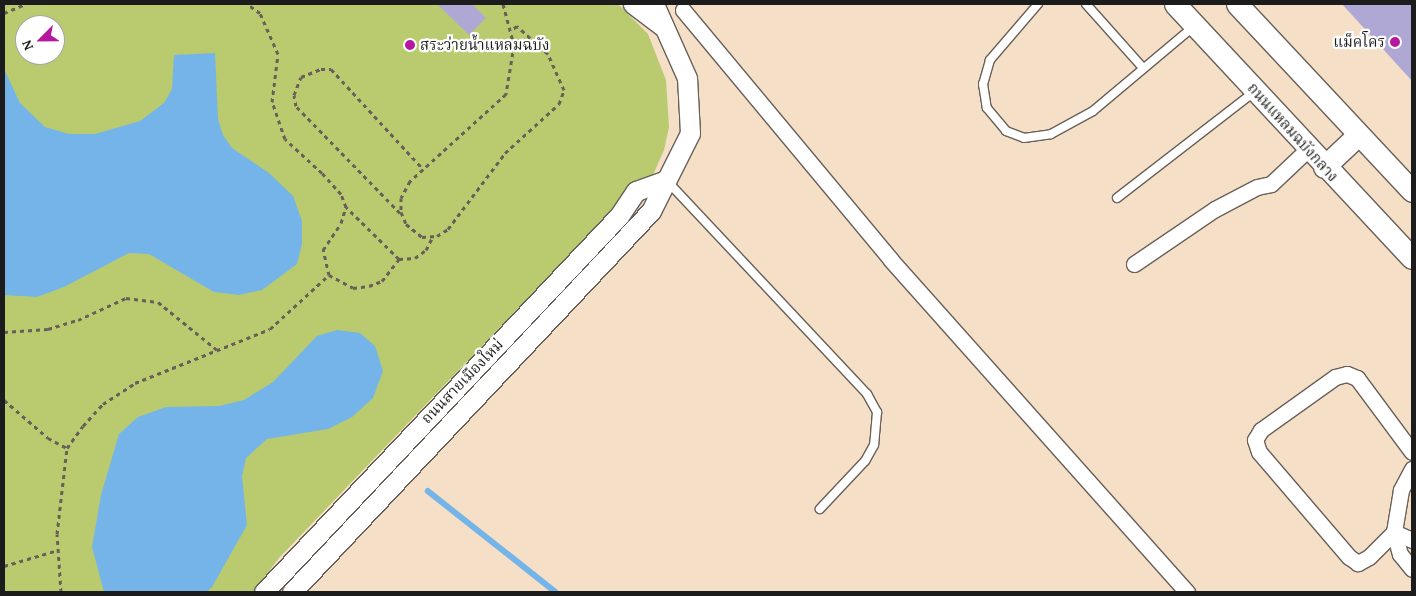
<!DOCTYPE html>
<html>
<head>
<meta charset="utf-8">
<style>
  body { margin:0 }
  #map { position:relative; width:1416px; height:596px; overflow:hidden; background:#f6dfc7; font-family:"Gentium Book Plus","Noto Serif Thai",serif }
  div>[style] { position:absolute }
  .green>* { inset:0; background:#b9cb6e }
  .water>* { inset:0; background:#74b4e8 }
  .stream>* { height:5.5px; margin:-2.75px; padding:0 2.75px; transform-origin:2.75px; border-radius:2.75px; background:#74b4e8 }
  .building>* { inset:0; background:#b0a8d4 }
  .path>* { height:3px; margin-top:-1.5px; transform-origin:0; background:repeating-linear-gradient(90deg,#686058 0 4px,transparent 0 8px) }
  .roads { filter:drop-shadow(1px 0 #686058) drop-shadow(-1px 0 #686058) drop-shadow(0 1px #686058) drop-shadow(0 -1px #686058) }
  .service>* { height:8px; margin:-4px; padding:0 4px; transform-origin:4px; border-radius:4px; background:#fff }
  .minor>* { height:15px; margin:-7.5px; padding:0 7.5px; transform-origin:7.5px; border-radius:7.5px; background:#fff }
  .tertiary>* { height:19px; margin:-9.5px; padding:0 9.5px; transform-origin:9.5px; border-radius:9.5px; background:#fff }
  .secondary>* { height:21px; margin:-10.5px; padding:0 10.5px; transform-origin:10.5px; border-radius:10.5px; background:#fff }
  .dots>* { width:14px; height:14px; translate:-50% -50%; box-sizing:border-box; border:2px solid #fff; border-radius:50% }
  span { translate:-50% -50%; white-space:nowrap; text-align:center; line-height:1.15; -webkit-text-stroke:4.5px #fff; paint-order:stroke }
  .poi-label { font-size:15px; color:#1c1c1c }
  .right { translate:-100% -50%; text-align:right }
  .left { translate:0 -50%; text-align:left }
  .street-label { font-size:15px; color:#1c1c1c }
  .frame { position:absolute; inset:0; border:5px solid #1c1c1c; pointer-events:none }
  .north { position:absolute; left:15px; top:15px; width:50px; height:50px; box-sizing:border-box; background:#fff; border:1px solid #a4a4a4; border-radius:50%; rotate:247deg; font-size:14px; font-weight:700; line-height:20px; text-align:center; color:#1c1c1c }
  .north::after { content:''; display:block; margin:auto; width:18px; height:22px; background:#b5179e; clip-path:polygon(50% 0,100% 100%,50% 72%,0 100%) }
</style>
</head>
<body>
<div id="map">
  <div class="green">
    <div style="clip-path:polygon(evenodd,4px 4px,618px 4px,648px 34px,666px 80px,669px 127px,664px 150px,653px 175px,636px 180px,607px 215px,279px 558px,253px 592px,4px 592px,4px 4px,25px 25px,55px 25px,55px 55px,25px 55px,25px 25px)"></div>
  </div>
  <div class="water">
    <div style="clip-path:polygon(215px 53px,218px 119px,223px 135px,232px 148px,269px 173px,293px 196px,302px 221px,302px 244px,297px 264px,262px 290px,239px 295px,214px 292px,149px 254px,129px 253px,64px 287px,37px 297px,4px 295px,4px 69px,20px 103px,45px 127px,69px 134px,95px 134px,140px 121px,164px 103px,172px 89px,174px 55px)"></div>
    <div style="clip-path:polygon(337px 330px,360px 333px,375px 346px,383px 371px,373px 398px,352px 417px,328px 429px,267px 439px,246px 458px,242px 476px,247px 525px,212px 587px,206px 592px,104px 592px,92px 547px,101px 495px,119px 434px,138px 417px,166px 407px,219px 406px,244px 400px,273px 382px,317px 336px)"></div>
  </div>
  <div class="stream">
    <div style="left:428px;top:491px;width:163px;rotate:38.3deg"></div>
  </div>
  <div class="building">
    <div style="clip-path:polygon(437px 4px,472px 4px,486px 18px,469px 35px)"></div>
    <div style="clip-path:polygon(1342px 4px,1412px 4px,1412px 81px)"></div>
  </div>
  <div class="path">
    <div style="left:503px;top:4px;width:42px;rotate:75deg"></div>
    <div style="left:514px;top:45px;width:50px;rotate:99.3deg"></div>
    <div style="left:506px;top:94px;width:130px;rotate:137.8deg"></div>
    <div style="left:410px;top:181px;width:19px;rotate:118deg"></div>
    <div style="left:401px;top:198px;width:14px;rotate:90deg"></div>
    <div style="left:401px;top:212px;width:13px;rotate:67deg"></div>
    <div style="left:406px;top:224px;width:21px;rotate:39deg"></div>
    <div style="left:422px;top:237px;width:15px;rotate:-4deg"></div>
    <div style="left:437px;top:236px;width:13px;rotate:-32deg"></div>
    <div style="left:448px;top:229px;width:95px;rotate:-53.1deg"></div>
    <div style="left:505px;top:153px;width:73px;rotate:-42.2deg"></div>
    <div style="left:559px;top:104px;width:15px;rotate:-70deg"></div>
    <div style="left:564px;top:90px;width:39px;rotate:-114deg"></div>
    <div style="left:548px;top:54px;width:42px;rotate:-137.9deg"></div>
    <div style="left:517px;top:26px;width:7px;rotate:146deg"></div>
    <div style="left:4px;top:13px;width:23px;rotate:-23deg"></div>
    <div style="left:400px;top:213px;width:149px;rotate:-134.2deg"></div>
    <div style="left:296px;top:106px;width:11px;rotate:-100deg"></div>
    <div style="left:294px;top:95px;width:19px;rotate:-69deg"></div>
    <div style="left:301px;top:77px;width:22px;rotate:-22deg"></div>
    <div style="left:321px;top:69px;width:10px"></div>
    <div style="left:331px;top:69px;width:136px;rotate:47.4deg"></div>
    <div style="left:399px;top:259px;width:16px;rotate:-4deg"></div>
    <div style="left:415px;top:258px;width:14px;rotate:-36deg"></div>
    <div style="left:426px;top:250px;width:16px;rotate:-63deg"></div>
    <div style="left:329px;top:275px;width:27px;rotate:28deg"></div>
    <div style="left:353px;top:288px;width:16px;rotate:-7deg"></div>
    <div style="left:369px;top:286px;width:14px;rotate:-21deg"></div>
    <div style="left:382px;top:281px;width:28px;rotate:-52deg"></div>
    <div style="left:399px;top:259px;width:74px;rotate:-135.5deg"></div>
    <div style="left:4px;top:332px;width:44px;rotate:-3.9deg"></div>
    <div style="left:48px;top:329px;width:31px;rotate:-17deg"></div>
    <div style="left:78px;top:320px;width:53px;rotate:-24.6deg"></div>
    <div style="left:126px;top:298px;width:32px;rotate:7deg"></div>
    <div style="left:158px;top:302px;width:76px;rotate:39.1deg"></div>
    <div style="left:4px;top:400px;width:58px;rotate:40.8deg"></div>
    <div style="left:48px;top:438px;width:21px;rotate:28deg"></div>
    <div style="left:4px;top:566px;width:56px;rotate:-16.5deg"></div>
    <div style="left:61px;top:592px;width:58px;rotate:-93.9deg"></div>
    <div style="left:57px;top:534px;width:87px;rotate:-83.4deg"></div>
    <div style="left:67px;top:448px;width:27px;rotate:-54deg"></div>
    <div style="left:83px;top:426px;width:30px;rotate:-48deg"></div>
    <div style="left:103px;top:404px;width:38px;rotate:-33deg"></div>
    <div style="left:135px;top:383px;width:145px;rotate:-21.8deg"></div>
    <div style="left:270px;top:329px;width:80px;rotate:-42.5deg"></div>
    <div style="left:329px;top:275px;width:26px;rotate:-103deg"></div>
    <div style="left:323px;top:250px;width:32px;rotate:-56deg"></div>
    <div style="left:341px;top:223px;width:17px;rotate:-73deg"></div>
    <div style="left:346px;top:207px;width:14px;rotate:-111deg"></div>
    <div style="left:341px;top:194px;width:28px;rotate:-132deg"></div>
    <div style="left:322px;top:173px;width:50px;rotate:-137.4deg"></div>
    <div style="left:285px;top:139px;width:39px;rotate:-109deg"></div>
    <div style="left:272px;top:102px;width:48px;rotate:-82.9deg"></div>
    <div style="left:278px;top:54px;width:45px;rotate:-113.7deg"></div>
    <div style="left:260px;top:13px;width:16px;rotate:-145deg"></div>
  </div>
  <div class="roads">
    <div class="service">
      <div style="left:1038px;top:4px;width:74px;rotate:130.6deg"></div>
      <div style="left:990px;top:60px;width:25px;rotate:106deg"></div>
      <div style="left:983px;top:84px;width:24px;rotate:81deg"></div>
      <div style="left:987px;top:108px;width:30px;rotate:50deg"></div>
      <div style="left:1006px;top:131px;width:19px;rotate:21deg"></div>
      <div style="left:1024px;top:138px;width:27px;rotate:-8deg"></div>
      <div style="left:1051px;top:134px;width:48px;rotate:-28.7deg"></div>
      <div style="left:1093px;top:111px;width:131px;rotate:-40deg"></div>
      <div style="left:1086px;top:4px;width:86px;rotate:48.3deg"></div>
      <div style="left:668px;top:182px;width:291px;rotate:46.8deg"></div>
      <div style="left:867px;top:394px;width:21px;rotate:61deg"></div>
      <div style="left:877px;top:412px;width:33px;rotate:95deg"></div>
      <div style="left:874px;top:445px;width:18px;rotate:119deg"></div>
      <div style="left:865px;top:461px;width:66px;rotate:133.2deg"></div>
      <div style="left:1117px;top:198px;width:173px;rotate:-37.7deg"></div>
    </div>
    <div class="minor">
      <div style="left:683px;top:10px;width:325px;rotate:50.2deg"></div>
      <div style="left:891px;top:260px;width:445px;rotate:48.3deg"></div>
      <div style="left:1134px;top:264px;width:98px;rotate:-34.2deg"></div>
      <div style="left:1215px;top:209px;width:47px;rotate:-27.6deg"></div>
      <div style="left:1257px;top:187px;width:14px;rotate:-12deg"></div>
      <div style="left:1271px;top:184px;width:51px;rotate:-43.4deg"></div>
      <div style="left:1412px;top:469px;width:24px;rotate:118deg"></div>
      <div style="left:1401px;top:490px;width:43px;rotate:99.5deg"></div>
      <div style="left:1394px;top:532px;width:23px;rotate:75deg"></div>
      <div style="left:1400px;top:554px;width:19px;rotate:51deg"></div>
      <div style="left:1394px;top:532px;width:35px;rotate:135deg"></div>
      <div style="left:1369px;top:557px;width:13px;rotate:151deg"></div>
      <div style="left:1358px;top:563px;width:11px;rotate:-146deg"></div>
      <div style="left:1349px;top:557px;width:138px;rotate:-130.6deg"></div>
      <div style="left:1259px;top:452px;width:13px;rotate:-108deg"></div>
      <div style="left:1255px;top:440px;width:12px;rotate:-59deg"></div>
      <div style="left:1261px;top:430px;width:91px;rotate:-35.6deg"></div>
      <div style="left:1335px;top:377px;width:12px;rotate:-14deg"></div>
      <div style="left:1347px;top:374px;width:11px;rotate:22deg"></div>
      <div style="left:1357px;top:378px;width:92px;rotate:53.4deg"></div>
      <div style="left:1394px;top:532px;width:20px;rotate:24deg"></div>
    </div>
    <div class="tertiary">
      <div style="left:633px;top:4px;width:38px;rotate:37deg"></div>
      <div style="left:264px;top:592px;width:517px;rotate:-46.65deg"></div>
      <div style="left:619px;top:216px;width:30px;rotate:-56deg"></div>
      <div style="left:636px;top:191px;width:32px;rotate:-20deg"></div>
      <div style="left:292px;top:592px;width:523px;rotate:-46.7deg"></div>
      <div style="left:651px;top:211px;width:87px;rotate:-63.4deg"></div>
      <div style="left:690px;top:133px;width:55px;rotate:-93.1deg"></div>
      <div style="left:687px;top:78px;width:81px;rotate:-114deg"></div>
    </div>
    <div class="secondary">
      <div style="left:1175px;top:4px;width:347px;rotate:47deg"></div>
      <div style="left:1237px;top:4px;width:256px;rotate:46.9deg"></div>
      <div style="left:1324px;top:167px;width:47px;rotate:-43.3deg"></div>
    </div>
  </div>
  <div class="dots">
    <div style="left:1395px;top:42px;background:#b5179e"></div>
    <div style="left:410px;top:45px;background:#b5179e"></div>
  </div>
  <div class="poi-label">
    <span class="right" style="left:1385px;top:42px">แม็คโคร</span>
    <span class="left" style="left:420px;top:45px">สระว่ายน้ำแหลมฉบัง</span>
  </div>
  <div class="street-label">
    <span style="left:1293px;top:132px;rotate:48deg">ถนนแหลมฉบังกลาง</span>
    <span style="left:462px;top:381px;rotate:-46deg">ถนนสายเมืองใหม่</span>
  </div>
  <div class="frame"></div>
  <div class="north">N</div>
</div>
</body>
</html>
